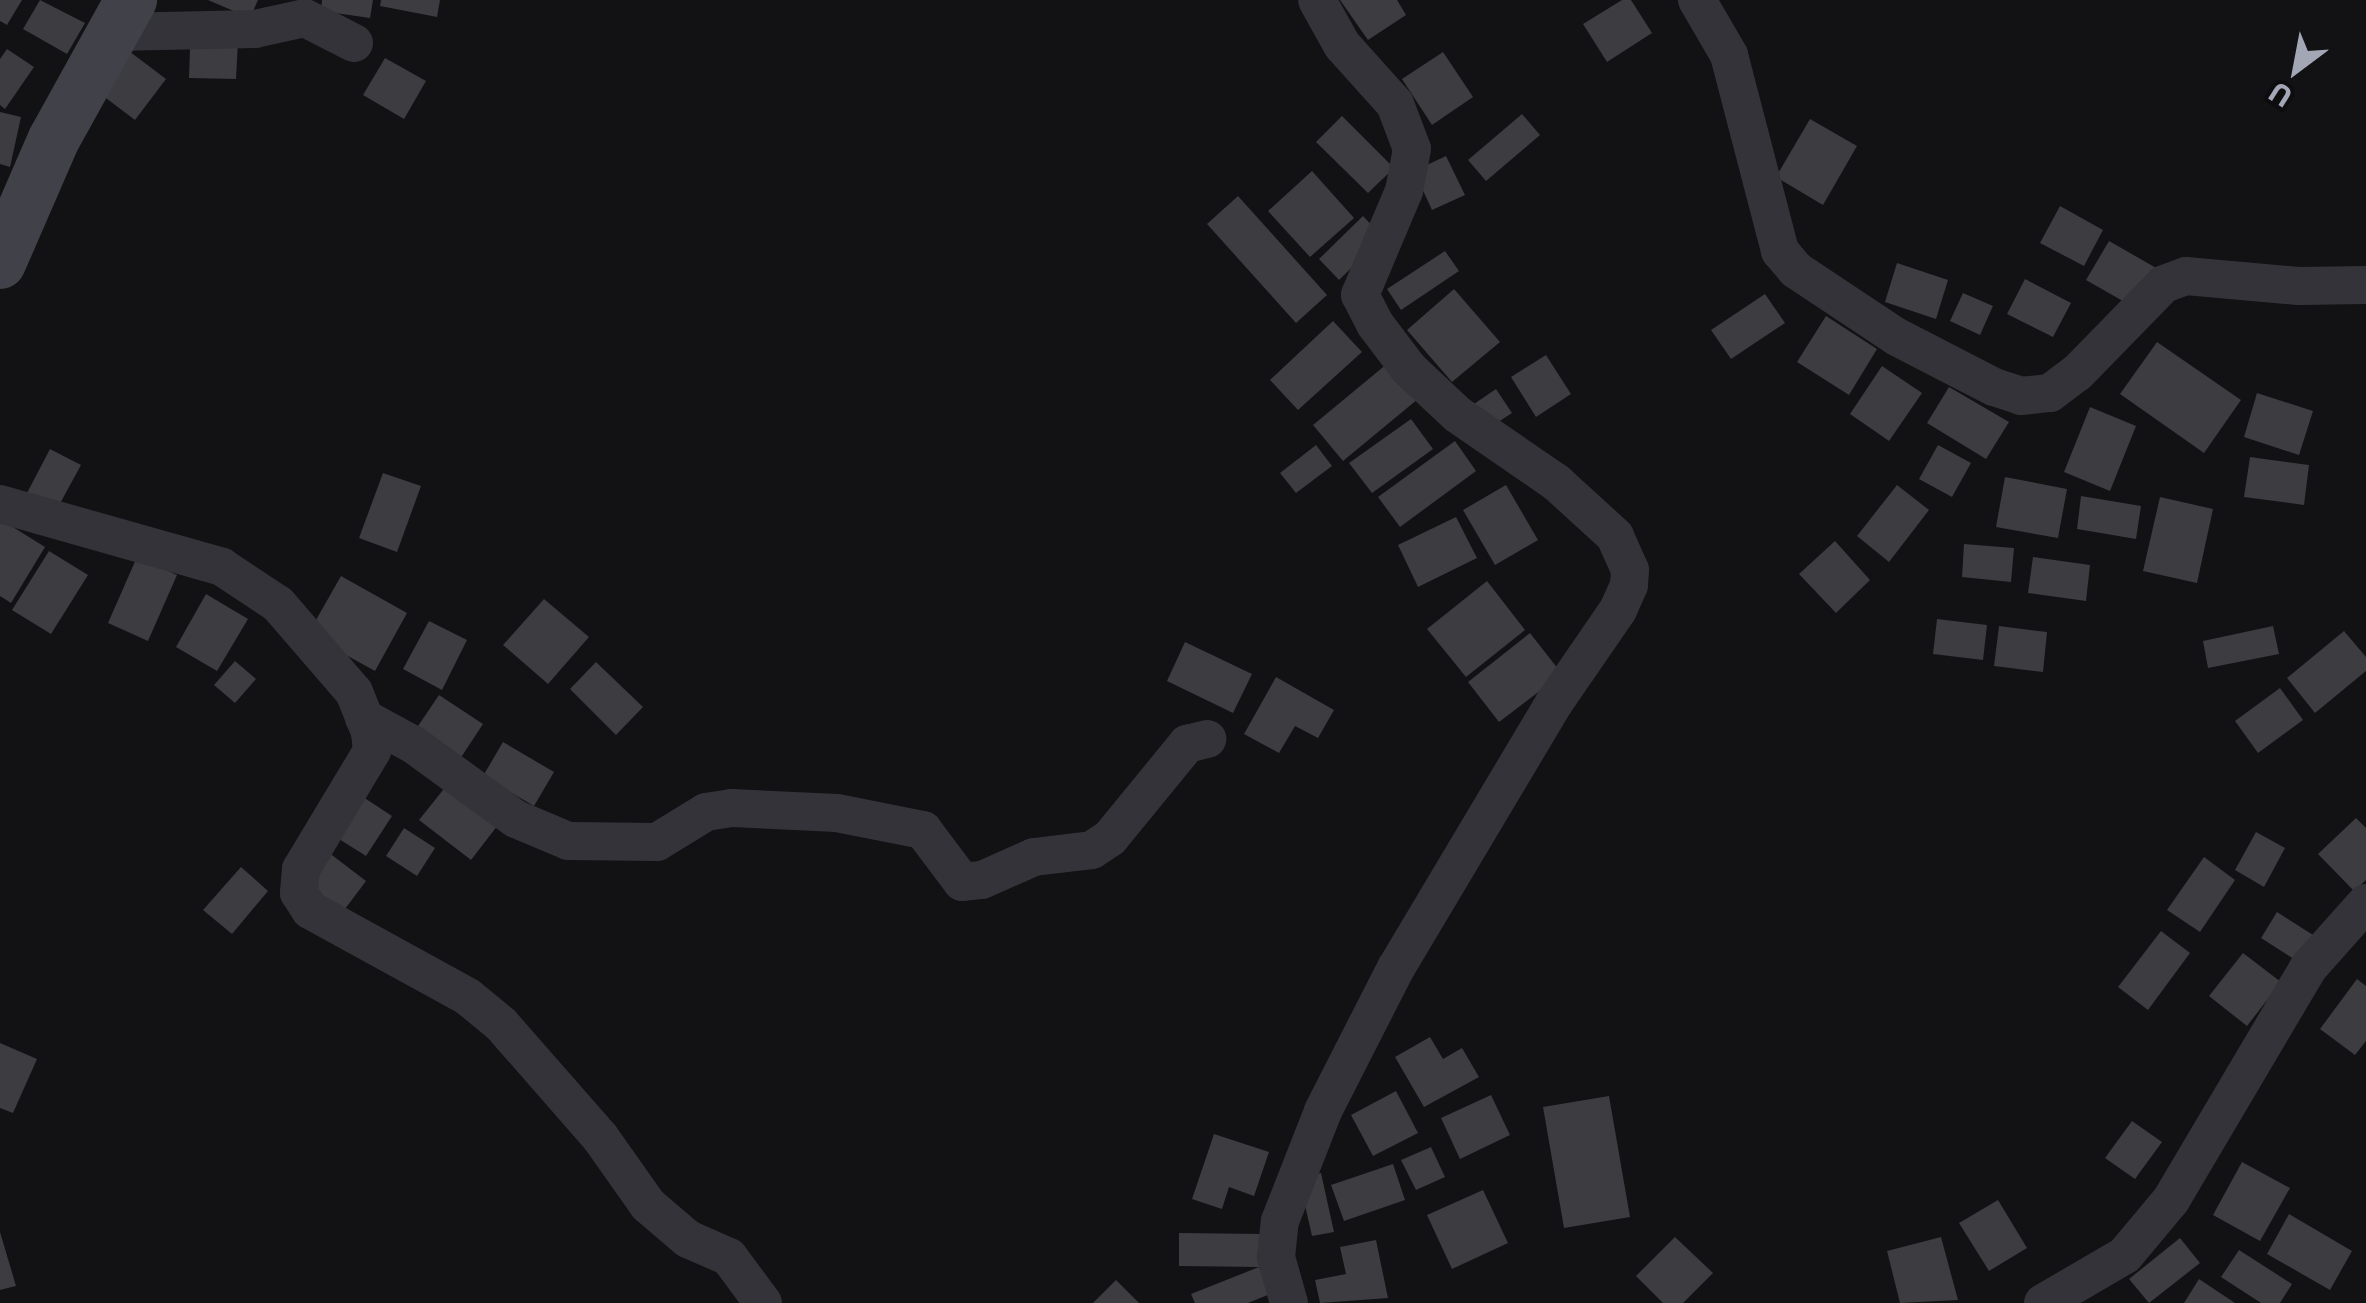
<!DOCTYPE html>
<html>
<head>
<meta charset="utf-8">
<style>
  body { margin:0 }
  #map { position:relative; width:2366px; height:1303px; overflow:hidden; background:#121214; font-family:Commissioner,sans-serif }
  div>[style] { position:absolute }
  .building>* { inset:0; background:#3c3c41 }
  .street>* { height:38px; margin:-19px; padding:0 19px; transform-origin:19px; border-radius:19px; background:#333339 }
  .secondary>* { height:52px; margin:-26px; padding:0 26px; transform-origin:26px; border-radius:26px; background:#414249 }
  span { translate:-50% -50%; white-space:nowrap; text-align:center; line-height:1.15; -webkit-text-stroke:10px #0d0d0f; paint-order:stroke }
  .north { position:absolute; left:2246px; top:20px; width:100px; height:100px; -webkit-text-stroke:8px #0d0d0f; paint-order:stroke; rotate:212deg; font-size:28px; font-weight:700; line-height:40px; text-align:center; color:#a3a6b5 }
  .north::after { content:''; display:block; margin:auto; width:35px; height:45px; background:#a3a6b5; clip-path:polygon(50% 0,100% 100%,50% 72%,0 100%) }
</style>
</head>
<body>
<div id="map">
  <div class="building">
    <div style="clip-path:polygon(0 0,22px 0,7px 25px,0 21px)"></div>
    <div style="clip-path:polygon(40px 0,85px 23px,67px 54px,23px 29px)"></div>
    <div style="clip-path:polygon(208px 0,258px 0,250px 18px)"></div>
    <div style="clip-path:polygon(322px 0,373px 0,370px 18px,321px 11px)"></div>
    <div style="clip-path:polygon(381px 0,440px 0,437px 17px,380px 6px)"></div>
    <div style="clip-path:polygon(1340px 0,1397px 0,1406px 15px,1368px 40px)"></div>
    <div style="clip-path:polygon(1622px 0,1631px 0,1652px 33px,1607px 62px,1583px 24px)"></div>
    <div style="clip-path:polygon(238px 41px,236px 79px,189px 78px,190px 48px)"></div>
    <div style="clip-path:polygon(121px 45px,166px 79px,135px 120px,90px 86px)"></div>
    <div style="clip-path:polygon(7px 49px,34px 67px,5px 109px,0 105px,0 59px)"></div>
    <div style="clip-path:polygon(1443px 52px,1473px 97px,1432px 125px,1402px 79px)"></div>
    <div style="clip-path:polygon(385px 58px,426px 81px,404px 119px,363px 95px)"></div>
    <div style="clip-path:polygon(0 112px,21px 117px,10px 167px,0 164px)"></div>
    <div style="clip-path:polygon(1522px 114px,1540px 135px,1486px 181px,1468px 160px)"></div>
    <div style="clip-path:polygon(1342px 116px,1394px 168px,1368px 193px,1316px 142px)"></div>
    <div style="clip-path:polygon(1810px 119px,1857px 146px,1823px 205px,1776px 177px)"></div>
    <div style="clip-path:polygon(1446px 156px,1465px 195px,1432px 210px,1414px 171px)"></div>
    <div style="clip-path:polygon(1312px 171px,1354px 218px,1310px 257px,1268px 211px)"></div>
    <div style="clip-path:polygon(1238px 196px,1327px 295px,1296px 323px,1207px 224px)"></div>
    <div style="clip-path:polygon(2060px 206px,2103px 230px,2084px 266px,2040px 243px)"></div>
    <div style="clip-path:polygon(1363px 216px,1383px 237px,1339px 280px,1319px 259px)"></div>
    <div style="clip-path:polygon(2109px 241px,2158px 269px,2135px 308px,2086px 280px)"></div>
    <div style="clip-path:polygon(1445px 251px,1459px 271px,1401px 310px,1387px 289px)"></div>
    <div style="clip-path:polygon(1897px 263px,1948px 280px,1936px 319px,1885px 302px)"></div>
    <div style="clip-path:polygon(2025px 279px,2071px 303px,2053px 337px,2007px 314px)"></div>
    <div style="clip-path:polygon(1454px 289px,1500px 342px,1452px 382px,1407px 330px)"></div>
    <div style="clip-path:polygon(1963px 293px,1993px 306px,1980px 335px,1950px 321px)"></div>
    <div style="clip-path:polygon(1765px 294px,1785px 323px,1731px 359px,1711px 330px)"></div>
    <div style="clip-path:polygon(1826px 316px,1877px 349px,1849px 395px,1797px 362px)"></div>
    <div style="clip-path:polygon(1333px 321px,1362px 352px,1298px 410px,1270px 380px)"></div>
    <div style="clip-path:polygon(2157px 342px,2241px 400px,2204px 453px,2120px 394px)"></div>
    <div style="clip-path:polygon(1546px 355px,1571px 394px,1536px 417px,1511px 377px)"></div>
    <div style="clip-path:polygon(1388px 363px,1418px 399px,1343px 461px,1313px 425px)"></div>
    <div style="clip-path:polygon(1882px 366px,1922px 393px,1889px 441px,1850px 414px)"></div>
    <div style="clip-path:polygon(1949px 387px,2009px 422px,1986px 459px,1927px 423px)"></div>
    <div style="clip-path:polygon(1496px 389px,1512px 413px,1489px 428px,1474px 404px)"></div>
    <div style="clip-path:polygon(2257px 393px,2313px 411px,2299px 455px,2244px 437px)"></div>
    <div style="clip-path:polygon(2090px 407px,2136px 426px,2110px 491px,2064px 472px)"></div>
    <div style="clip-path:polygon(1411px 419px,1433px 449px,1372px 493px,1349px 463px)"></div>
    <div style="clip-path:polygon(1455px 441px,1476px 471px,1400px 527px,1378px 497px)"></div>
    <div style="clip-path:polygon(1316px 445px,1332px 466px,1296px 493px,1280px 473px)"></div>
    <div style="clip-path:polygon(1938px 445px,1971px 463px,1952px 497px,1919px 479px)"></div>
    <div style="clip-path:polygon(50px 449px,81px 465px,57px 509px,27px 493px)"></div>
    <div style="clip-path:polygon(2250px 457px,2309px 465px,2304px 505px,2244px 497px)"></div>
    <div style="clip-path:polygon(383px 473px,421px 486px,397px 552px,359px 538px)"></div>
    <div style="clip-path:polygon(2005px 477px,2067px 489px,2058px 538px,1996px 527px)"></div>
    <div style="clip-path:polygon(1506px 485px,1538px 540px,1495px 565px,1463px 510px)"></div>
    <div style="clip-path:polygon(1897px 485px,1929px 510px,1889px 562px,1857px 536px)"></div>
    <div style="clip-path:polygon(2081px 496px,2141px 506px,2136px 539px,2077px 529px)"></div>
    <div style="clip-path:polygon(2160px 497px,2213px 509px,2197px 583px,2143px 571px)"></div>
    <div style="clip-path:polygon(1456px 517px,1477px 558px,1418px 587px,1398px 545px)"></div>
    <div style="clip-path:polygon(0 519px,45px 547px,11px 603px,0 596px)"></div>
    <div style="clip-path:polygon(1835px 541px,1870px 580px,1836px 613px,1799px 574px)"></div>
    <div style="clip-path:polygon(1964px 544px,2014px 548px,2011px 582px,1962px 577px)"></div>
    <div style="clip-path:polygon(49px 551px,88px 575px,51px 634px,12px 610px)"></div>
    <div style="clip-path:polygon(137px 557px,177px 575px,148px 641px,108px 623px)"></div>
    <div style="clip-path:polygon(2033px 557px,2090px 565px,2086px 601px,2028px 593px)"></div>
    <div style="clip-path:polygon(341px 576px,407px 613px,375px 671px,308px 634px)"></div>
    <div style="clip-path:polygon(1487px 581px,1525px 630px,1466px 677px,1427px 629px)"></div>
    <div style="clip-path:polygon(206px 594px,248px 619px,217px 671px,176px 647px)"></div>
    <div style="clip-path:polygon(544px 599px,589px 637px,548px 684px,503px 645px)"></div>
    <div style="clip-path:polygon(1937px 619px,1987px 625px,1983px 660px,1933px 654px)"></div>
    <div style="clip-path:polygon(429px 621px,467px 640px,442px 690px,403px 669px)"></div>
    <div style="clip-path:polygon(1999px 626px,2047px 632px,2043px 672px,1994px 666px)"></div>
    <div style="clip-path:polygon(2273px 626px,2279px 654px,2208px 668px,2203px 641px)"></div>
    <div style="clip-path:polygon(2344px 631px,2366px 657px,2366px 671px,2315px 713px,2287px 678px)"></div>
    <div style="clip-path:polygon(1530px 633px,1562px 674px,1499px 722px,1468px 682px)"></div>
    <div style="clip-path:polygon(1185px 642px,1252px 674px,1233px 713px,1167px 681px)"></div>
    <div style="clip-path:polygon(235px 661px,256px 679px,235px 703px,214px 685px)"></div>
    <div style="clip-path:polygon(596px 662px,643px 707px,616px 735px,570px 689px)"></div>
    <div style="clip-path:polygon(1276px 677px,1334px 710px,1318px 738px,1295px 726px,1279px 753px,1244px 734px)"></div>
    <div style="clip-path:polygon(2280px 688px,2303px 720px,2258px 753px,2235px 721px)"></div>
    <div style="clip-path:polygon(439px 695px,483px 724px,458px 762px,414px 732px)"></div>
    <div style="clip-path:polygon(503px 742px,554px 772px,534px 806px,483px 776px)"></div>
    <div style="clip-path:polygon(447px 785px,498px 825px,471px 860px,419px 820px)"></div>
    <div style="clip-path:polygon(357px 793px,392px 816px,366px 856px,331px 834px)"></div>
    <div style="clip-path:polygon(2356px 818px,2366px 828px,2366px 880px,2354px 891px,2318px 854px)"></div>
    <div style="clip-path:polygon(404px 828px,435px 848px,417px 876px,386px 856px)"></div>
    <div style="clip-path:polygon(2256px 832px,2285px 848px,2264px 887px,2235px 870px)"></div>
    <div style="clip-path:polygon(328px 852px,366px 881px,342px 913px,304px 884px)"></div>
    <div style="clip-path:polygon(2204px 857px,2235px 880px,2200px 932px,2167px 910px)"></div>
    <div style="clip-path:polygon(241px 867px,268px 891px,232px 934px,203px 910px)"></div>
    <div style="clip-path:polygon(2277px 912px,2313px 935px,2297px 961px,2261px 938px)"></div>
    <div style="clip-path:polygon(2161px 931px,2190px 953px,2148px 1010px,2118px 987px)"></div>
    <div style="clip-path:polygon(2243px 953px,2281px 982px,2247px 1026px,2209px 996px)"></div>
    <div style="clip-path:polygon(2357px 979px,2366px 986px,2366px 1041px,2355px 1055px,2320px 1029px)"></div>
    <div style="clip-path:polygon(1430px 1037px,1443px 1059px,1462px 1048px,1479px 1077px,1424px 1107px,1395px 1057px)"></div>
    <div style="clip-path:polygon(0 1043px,37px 1059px,13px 1113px,0 1108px)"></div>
    <div style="clip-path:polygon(1396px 1091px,1418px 1133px,1373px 1156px,1351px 1115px)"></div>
    <div style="clip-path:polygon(1491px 1095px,1510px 1135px,1460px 1159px,1441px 1118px)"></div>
    <div style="clip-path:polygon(1609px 1096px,1630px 1217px,1564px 1228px,1543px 1107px)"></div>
    <div style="clip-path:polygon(2132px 1121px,2162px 1142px,2135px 1179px,2105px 1158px)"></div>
    <div style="clip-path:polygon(1214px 1134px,1269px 1152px,1254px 1196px,1229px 1187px,1222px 1209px,1192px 1199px)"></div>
    <div style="clip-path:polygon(1431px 1147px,1445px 1177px,1416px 1190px,1401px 1160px)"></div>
    <div style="clip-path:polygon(2242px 1162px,2290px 1188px,2260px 1241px,2213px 1215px)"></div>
    <div style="clip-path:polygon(1393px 1164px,1405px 1200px,1344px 1221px,1331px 1185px)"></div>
    <div style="clip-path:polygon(1321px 1173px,1334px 1232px,1312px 1236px,1299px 1179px)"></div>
    <div style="clip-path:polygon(1483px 1190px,1508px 1243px,1452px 1269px,1427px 1215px)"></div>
    <div style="clip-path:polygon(1998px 1200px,2027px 1248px,1989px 1271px,1959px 1223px)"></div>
    <div style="clip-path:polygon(2289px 1214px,2352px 1251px,2330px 1290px,2267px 1254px)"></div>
    <div style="clip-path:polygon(0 1232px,16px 1286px,0 1290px)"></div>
    <div style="clip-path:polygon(1179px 1233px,1265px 1234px,1265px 1267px,1259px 1267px,1270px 1294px,1248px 1303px,1195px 1303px,1191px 1294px,1259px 1267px,1179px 1266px)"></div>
    <div style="clip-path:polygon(1675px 1237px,1713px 1273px,1683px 1303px,1663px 1303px,1636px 1276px)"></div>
    <div style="clip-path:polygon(1941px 1237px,1958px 1300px,1900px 1303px,1887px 1251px)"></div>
    <div style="clip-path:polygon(2180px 1238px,2200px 1263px,2149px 1303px,2129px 1279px)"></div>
    <div style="clip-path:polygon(1376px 1240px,1388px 1298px,1320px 1303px,1315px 1280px,1346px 1274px,1340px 1247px)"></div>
    <div style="clip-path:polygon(2239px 1250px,2292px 1284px,2280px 1303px,2261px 1303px,2221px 1277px)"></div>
    <div style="clip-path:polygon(2199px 1279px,2235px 1303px,2184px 1303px)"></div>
    <div style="clip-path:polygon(1116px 1280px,1139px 1303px,1093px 1303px)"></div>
  </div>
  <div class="street">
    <div style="left:1697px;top:0;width:64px;rotate:59.8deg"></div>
    <div style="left:1729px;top:55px;width:203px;rotate:75.4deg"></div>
    <div style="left:1780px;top:251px;width:25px;rotate:50deg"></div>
    <div style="left:1796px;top:270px;width:121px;rotate:33.6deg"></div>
    <div style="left:1897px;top:337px;width:109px;rotate:27.3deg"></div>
    <div style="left:1994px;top:387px;width:28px;rotate:18deg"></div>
    <div style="left:2021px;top:396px;width:29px;rotate:-6deg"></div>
    <div style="left:2050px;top:393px;width:34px;rotate:-37deg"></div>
    <div style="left:2077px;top:373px;width:124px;rotate:-45.7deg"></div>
    <div style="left:2164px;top:284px;width:23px;rotate:-20deg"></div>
    <div style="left:2186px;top:276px;width:113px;rotate:5.1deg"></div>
    <div style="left:2299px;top:286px;width:67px;rotate:-0.9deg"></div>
    <div style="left:115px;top:32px;width:140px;rotate:-1.2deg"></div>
    <div style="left:255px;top:29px;width:51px;rotate:-12.4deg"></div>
    <div style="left:305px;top:18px;width:55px;rotate:27deg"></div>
    <div style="left:0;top:504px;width:231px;rotate:15.8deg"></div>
    <div style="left:222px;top:567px;width:67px;rotate:33.5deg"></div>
    <div style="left:278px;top:604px;width:116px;rotate:49.2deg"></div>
    <div style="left:354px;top:692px;width:43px;rotate:68.2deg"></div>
    <div style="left:370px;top:732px;width:19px;rotate:84deg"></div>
    <div style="left:372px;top:751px;width:138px;rotate:121deg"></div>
    <div style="left:301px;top:869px;width:24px;rotate:95deg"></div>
    <div style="left:299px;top:893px;width:20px;rotate:57deg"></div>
    <div style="left:310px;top:910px;width:180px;rotate:28.8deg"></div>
    <div style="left:468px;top:997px;width:43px;rotate:39.3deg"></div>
    <div style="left:501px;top:1024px;width:150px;rotate:48.8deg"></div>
    <div style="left:600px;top:1137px;width:83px;rotate:54.8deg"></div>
    <div style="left:648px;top:1205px;width:52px;rotate:40.4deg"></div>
    <div style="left:688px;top:1239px;width:45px;rotate:23.7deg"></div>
    <div style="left:729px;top:1257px;width:57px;rotate:53.5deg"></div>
    <div style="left:364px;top:718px;width:57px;rotate:28.4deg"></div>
    <div style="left:414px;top:745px;width:126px;rotate:36deg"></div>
    <div style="left:516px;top:819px;width:56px;rotate:22.9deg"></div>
    <div style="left:568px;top:841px;width:89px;rotate:0.6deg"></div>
    <div style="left:657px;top:842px;width:57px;rotate:-31.5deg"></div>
    <div style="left:706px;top:812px;width:26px;rotate:-9deg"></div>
    <div style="left:732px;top:808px;width:105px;rotate:2.7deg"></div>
    <div style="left:837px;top:813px;width:88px;rotate:11.2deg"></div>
    <div style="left:923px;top:830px;width:65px;rotate:53.1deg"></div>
    <div style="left:962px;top:882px;width:20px;rotate:-6deg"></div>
    <div style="left:982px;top:880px;width:57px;rotate:-23.9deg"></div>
    <div style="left:1034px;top:857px;width:58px;rotate:-6.9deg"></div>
    <div style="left:1092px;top:850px;width:22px;rotate:-34deg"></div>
    <div style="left:1110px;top:838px;width:122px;rotate:-50.7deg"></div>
    <div style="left:1187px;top:744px;width:21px;rotate:-14deg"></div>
    <div style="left:1289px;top:1303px;width:48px;rotate:-105.8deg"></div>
    <div style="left:1276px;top:1257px;width:36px;rotate:-84deg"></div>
    <div style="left:1280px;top:1221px;width:118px;rotate:-68.6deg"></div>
    <div style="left:1323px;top:1111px;width:161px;rotate:-63deg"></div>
    <div style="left:1396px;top:968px;width:309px;rotate:-59.2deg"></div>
    <div style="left:1554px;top:703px;width:113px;rotate:-55.5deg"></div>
    <div style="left:1618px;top:610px;width:27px;rotate:-66deg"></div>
    <div style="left:1629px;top:585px;width:15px;rotate:-86deg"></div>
    <div style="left:1630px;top:570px;width:37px;rotate:-114deg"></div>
    <div style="left:1615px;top:536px;width:79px;rotate:-137.6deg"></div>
    <div style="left:1557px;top:483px;width:121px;rotate:-145.4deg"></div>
    <div style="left:1457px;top:414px;width:66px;rotate:-136.8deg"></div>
    <div style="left:1409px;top:369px;width:56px;rotate:-127.1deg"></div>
    <div style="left:1375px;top:324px;width:33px;rotate:-117deg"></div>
    <div style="left:1360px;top:295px;width:113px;rotate:-67.1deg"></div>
    <div style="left:1404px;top:191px;width:43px;rotate:-79.2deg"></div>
    <div style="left:1412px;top:149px;width:48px;rotate:-110.7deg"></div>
    <div style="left:1395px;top:104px;width:79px;rotate:-131.9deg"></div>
    <div style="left:1342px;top:45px;width:51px;rotate:-119.1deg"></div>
    <div style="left:2043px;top:1303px;width:95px;rotate:-30.3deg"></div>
    <div style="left:2125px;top:1255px;width:72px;rotate:-50.1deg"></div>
    <div style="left:2171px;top:1200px;width:269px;rotate:-59.4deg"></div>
    <div style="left:2308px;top:968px;width:87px;rotate:-48.3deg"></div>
  </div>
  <div class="secondary">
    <div style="left:0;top:263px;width:135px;rotate:-66.5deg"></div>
    <div style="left:54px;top:139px;width:159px;rotate:-61deg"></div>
  </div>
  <div class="north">U</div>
</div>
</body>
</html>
